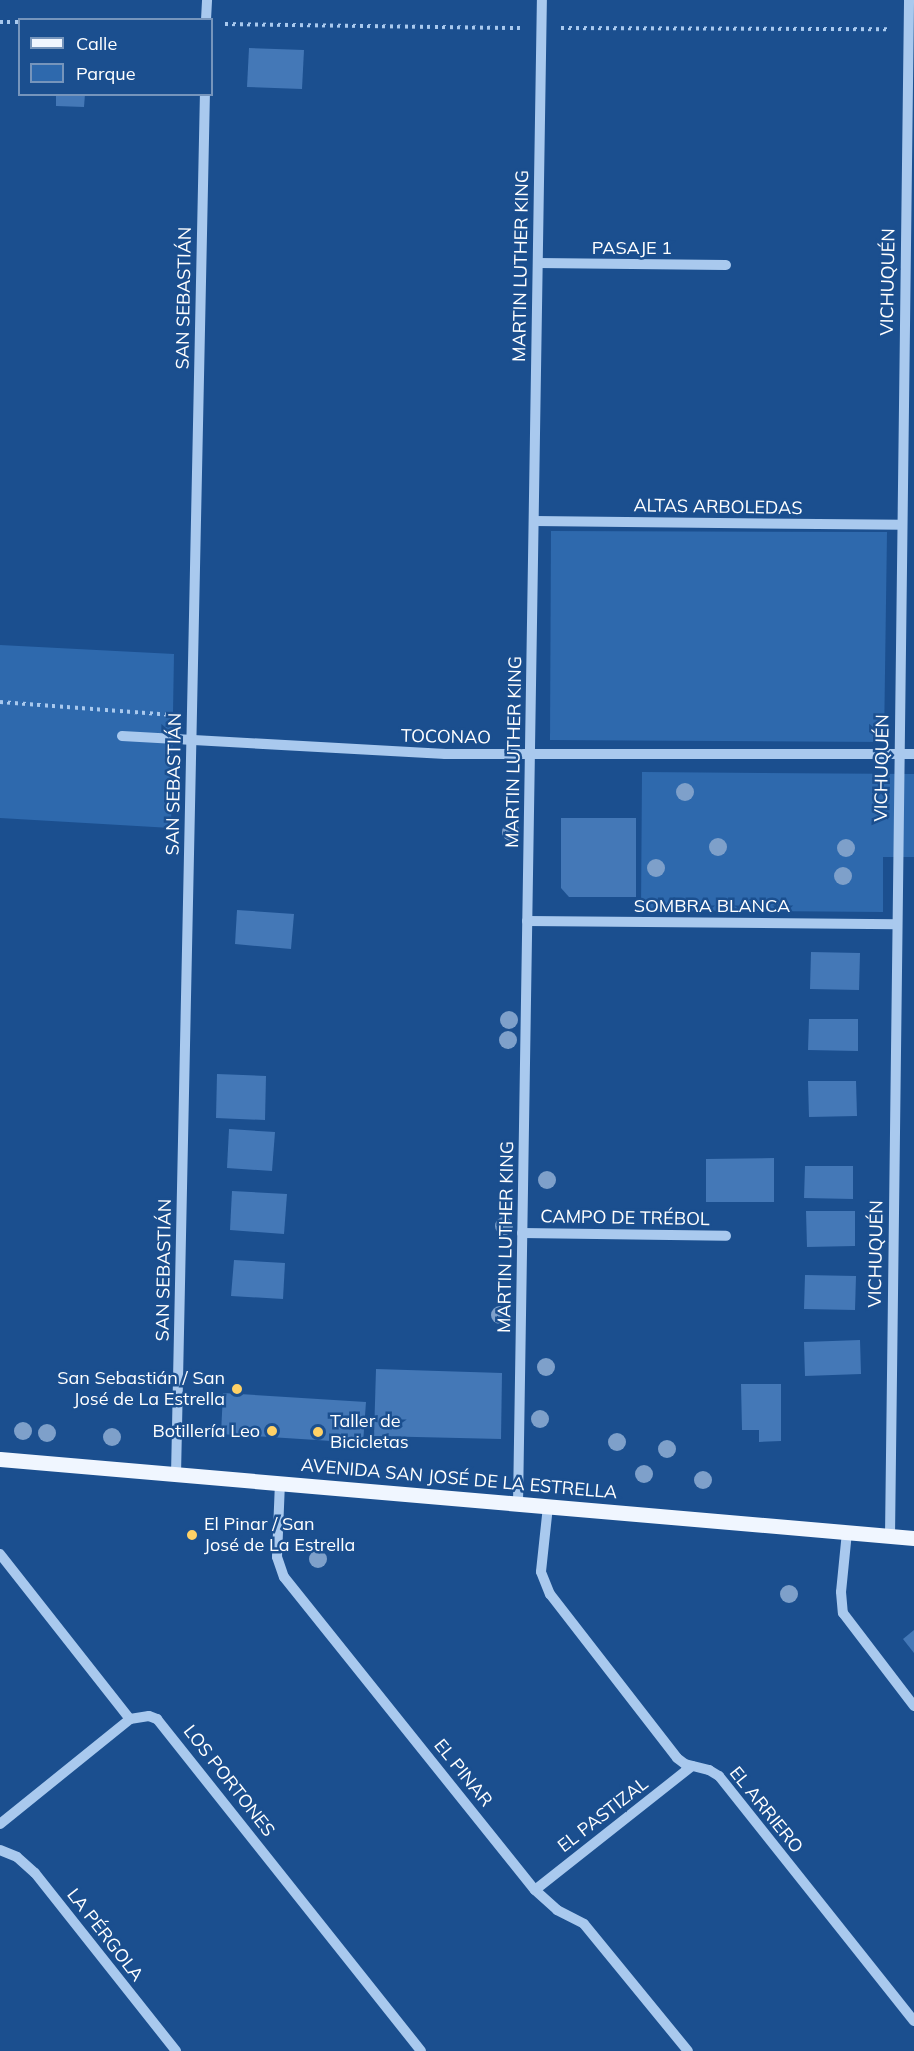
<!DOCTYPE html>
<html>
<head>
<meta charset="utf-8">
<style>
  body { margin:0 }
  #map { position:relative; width:914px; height:2051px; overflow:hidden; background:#1b4f8f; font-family:Mulish,sans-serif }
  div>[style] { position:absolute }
  .green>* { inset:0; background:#2e69ad }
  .building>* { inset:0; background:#4478b7 }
  .path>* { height:4px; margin-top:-2px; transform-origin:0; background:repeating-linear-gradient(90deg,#a9c9ee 0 3px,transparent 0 7.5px) }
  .minor>* { height:10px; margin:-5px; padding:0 5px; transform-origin:5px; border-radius:5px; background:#a9c9ee }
  .major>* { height:15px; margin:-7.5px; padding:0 7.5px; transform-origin:7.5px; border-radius:7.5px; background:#f0f6ff }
  .trees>* { width:18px; height:18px; margin:-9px; border-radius:50%; background:#7ea0ca }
  .dots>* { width:16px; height:16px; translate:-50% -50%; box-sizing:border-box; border:3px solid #1b4f8f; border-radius:50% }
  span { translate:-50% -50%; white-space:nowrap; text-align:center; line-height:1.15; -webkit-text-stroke:5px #1b4f8f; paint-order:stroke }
  .street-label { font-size:18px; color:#fff }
  .poi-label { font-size:18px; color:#fff }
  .right { translate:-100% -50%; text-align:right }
  .left { translate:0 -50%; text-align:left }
  .legend { position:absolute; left:18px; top:18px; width:195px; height:78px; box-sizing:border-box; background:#1b4f8f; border:2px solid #7695bc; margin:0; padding:8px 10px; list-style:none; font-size:18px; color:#fff }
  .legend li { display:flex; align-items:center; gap:12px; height:30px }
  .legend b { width:30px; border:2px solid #7695bc }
</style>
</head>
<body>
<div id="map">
  <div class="green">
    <div style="clip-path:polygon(551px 531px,887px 532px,884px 742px,550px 740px)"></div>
    <div style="clip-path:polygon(0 645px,174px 654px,171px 828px,0 818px)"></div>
    <div style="clip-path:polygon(642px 772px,914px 774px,914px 857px,883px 857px,883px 912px,641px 910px)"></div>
  </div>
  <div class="building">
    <div style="clip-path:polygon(249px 48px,304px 50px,302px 89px,247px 87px)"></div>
    <div style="clip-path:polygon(56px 94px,85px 94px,84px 107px,56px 106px)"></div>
    <div style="clip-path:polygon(561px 818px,636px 818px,636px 897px,569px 897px,561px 888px)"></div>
    <div style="clip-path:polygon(237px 910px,294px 914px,291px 949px,235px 944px)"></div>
    <div style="clip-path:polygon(811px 952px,860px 953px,859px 990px,810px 989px)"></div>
    <div style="clip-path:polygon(809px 1019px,858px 1019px,858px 1051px,808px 1050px)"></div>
    <div style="clip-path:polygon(217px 1074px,266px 1076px,265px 1120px,216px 1118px)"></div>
    <div style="clip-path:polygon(808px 1081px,856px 1081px,857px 1116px,809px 1117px)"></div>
    <div style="clip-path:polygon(229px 1129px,275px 1132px,272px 1171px,227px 1168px)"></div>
    <div style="clip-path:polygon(774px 1158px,774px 1202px,706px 1202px,706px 1159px)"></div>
    <div style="clip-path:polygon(805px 1166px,853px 1166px,853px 1199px,804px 1198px)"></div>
    <div style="clip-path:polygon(232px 1191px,287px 1194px,284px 1234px,230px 1230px)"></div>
    <div style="clip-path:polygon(806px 1211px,855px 1211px,855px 1246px,807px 1247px)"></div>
    <div style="clip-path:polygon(234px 1260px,285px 1263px,283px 1299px,231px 1296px)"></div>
    <div style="clip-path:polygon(805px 1275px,856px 1276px,855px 1310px,804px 1309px)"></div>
    <div style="clip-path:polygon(860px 1340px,861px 1374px,805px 1376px,804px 1342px)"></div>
    <div style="clip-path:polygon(376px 1369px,502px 1373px,501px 1439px,374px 1436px)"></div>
    <div style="clip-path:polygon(741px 1384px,781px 1384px,781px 1441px,759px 1442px,759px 1430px,742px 1430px)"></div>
    <div style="clip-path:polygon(223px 1393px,366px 1402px,363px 1443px,221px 1434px)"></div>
    <div style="clip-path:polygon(914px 1630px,914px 1653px,903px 1639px)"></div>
  </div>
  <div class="path">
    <div style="left:0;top:22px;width:20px"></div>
    <div style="left:225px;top:24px;width:295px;rotate:0.8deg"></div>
    <div style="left:561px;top:28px;width:328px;rotate:0.2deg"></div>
    <div style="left:0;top:702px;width:173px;rotate:4.3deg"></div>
  </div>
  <div class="minor">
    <div style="left:206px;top:20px;width:20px;rotate:-87deg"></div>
    <div style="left:538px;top:263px;width:188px;rotate:0.6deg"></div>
    <div style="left:534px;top:521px;width:368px;rotate:0.6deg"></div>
    <div style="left:122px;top:736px;width:324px;rotate:3.2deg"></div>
    <div style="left:445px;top:754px;width:469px"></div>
    <div style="left:527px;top:921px;width:370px;rotate:0.5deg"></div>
    <div style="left:522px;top:1233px;width:204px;rotate:0.8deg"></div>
    <div style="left:176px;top:1475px;width:1381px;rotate:-88.8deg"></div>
    <div style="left:280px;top:1482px;width:75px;rotate:92.3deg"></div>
    <div style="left:277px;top:1557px;width:21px;rotate:71deg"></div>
    <div style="left:284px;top:1577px;width:401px;rotate:51.3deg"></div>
    <div style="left:535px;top:1890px;width:30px;rotate:42deg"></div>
    <div style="left:557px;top:1910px;width:30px;rotate:27deg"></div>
    <div style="left:584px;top:1924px;width:164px;rotate:50.7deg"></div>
    <div style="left:518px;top:1504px;width:1504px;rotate:-89.09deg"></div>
    <div style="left:548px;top:1506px;width:66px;rotate:96.1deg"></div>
    <div style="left:541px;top:1572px;width:24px;rotate:68deg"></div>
    <div style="left:550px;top:1594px;width:207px;rotate:52.2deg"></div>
    <div style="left:677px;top:1758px;width:10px;rotate:37deg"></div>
    <div style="left:685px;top:1764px;width:25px;rotate:14deg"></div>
    <div style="left:709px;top:1770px;width:12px;rotate:31deg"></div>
    <div style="left:719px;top:1776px;width:313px;rotate:51.5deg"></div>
    <div style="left:847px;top:1532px;width:60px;rotate:95.7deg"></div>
    <div style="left:841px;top:1592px;width:21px;rotate:85deg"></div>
    <div style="left:843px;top:1613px;width:117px;rotate:52.6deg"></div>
    <div style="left:890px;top:1536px;width:1536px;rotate:-89.29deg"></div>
    <div style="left:0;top:1554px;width:210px;rotate:51.8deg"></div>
    <div style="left:0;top:1824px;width:167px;rotate:-38.9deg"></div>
    <div style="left:130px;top:1719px;width:19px;rotate:-9deg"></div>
    <div style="left:149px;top:1716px;width:9px;rotate:21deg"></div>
    <div style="left:157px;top:1719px;width:424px;rotate:51.5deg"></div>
    <div style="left:0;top:1850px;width:18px;rotate:22deg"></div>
    <div style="left:17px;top:1857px;width:24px;rotate:42deg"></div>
    <div style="left:35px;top:1873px;width:227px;rotate:51.6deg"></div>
    <div style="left:535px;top:1890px;width:200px;rotate:-38.3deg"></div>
  </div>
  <div class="major">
    <div style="left:0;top:1459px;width:917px;rotate:4.94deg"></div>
  </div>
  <div class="trees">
    <div style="left:685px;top:792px"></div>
    <div style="left:511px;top:832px"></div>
    <div style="left:718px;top:847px"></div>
    <div style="left:846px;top:848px"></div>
    <div style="left:656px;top:868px"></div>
    <div style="left:843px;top:876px"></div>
    <div style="left:509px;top:1020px"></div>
    <div style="left:508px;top:1040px"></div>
    <div style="left:547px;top:1180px"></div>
    <div style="left:504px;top:1226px"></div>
    <div style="left:500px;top:1315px"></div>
    <div style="left:546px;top:1367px"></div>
    <div style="left:540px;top:1419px"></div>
    <div style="left:23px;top:1431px"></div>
    <div style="left:47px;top:1433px"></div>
    <div style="left:112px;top:1437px"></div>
    <div style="left:617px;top:1442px"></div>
    <div style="left:667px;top:1449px"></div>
    <div style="left:644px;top:1474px"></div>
    <div style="left:703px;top:1480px"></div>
    <div style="left:318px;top:1559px"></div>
    <div style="left:789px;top:1594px"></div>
  </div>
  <div class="dots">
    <div style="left:237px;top:1389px;background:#ffd166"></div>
    <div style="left:272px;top:1431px;background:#ffd166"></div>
    <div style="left:318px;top:1432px;background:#ffd166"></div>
    <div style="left:192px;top:1535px;background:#ffd166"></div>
  </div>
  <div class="street-label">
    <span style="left:632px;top:248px">PASAJE 1</span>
    <span style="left:521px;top:266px;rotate:-89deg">MARTIN LUTHER KING</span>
    <span style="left:888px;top:282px;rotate:-89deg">VICHUQUÉN</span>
    <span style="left:184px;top:298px;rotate:-89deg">SAN SEBASTIÁN</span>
    <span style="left:718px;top:507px;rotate:1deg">ALTAS ARBOLEDAS</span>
    <span style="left:446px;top:737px;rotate:1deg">TOCONAO</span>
    <span style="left:514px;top:752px;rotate:-89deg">MARTIN LUTHER KING</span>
    <span style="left:882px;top:768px;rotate:-89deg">VICHUQUÉN</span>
    <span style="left:174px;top:784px;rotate:-89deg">SAN SEBASTIÁN</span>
    <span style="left:712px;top:906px">SOMBRA BLANCA</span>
    <span style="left:625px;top:1218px;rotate:1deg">CAMPO DE TRÉBOL</span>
    <span style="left:506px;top:1237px;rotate:-89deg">MARTIN LUTHER KING</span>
    <span style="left:876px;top:1254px;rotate:-89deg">VICHUQUÉN</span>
    <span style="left:164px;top:1270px;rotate:-89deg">SAN SEBASTIÁN</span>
    <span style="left:459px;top:1479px;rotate:5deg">AVENIDA SAN JOSÉ DE LA ESTRELLA</span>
    <span style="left:463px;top:1773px;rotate:51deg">EL PINAR</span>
    <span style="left:229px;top:1781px;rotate:52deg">LOS PORTONES</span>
    <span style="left:766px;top:1810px;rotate:51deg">EL ARRIERO</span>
    <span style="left:603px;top:1815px;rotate:-38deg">EL PASTIZAL</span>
    <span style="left:105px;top:1935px;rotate:52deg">LA PÉRGOLA</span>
  </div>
  <div class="poi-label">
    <span class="right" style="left:225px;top:1389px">San Sebastián / San<br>José de La Estrella</span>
    <span class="left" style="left:330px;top:1432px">Taller de<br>Bicicletas</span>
    <span class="right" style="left:260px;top:1431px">Botillería Leo</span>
    <span class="left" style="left:204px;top:1535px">El Pinar / San<br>José de La Estrella</span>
  </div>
  <ul class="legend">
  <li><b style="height:8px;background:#f0f6ff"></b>Calle</li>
  <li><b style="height:16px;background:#2e69ad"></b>Parque</li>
  </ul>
</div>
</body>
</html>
